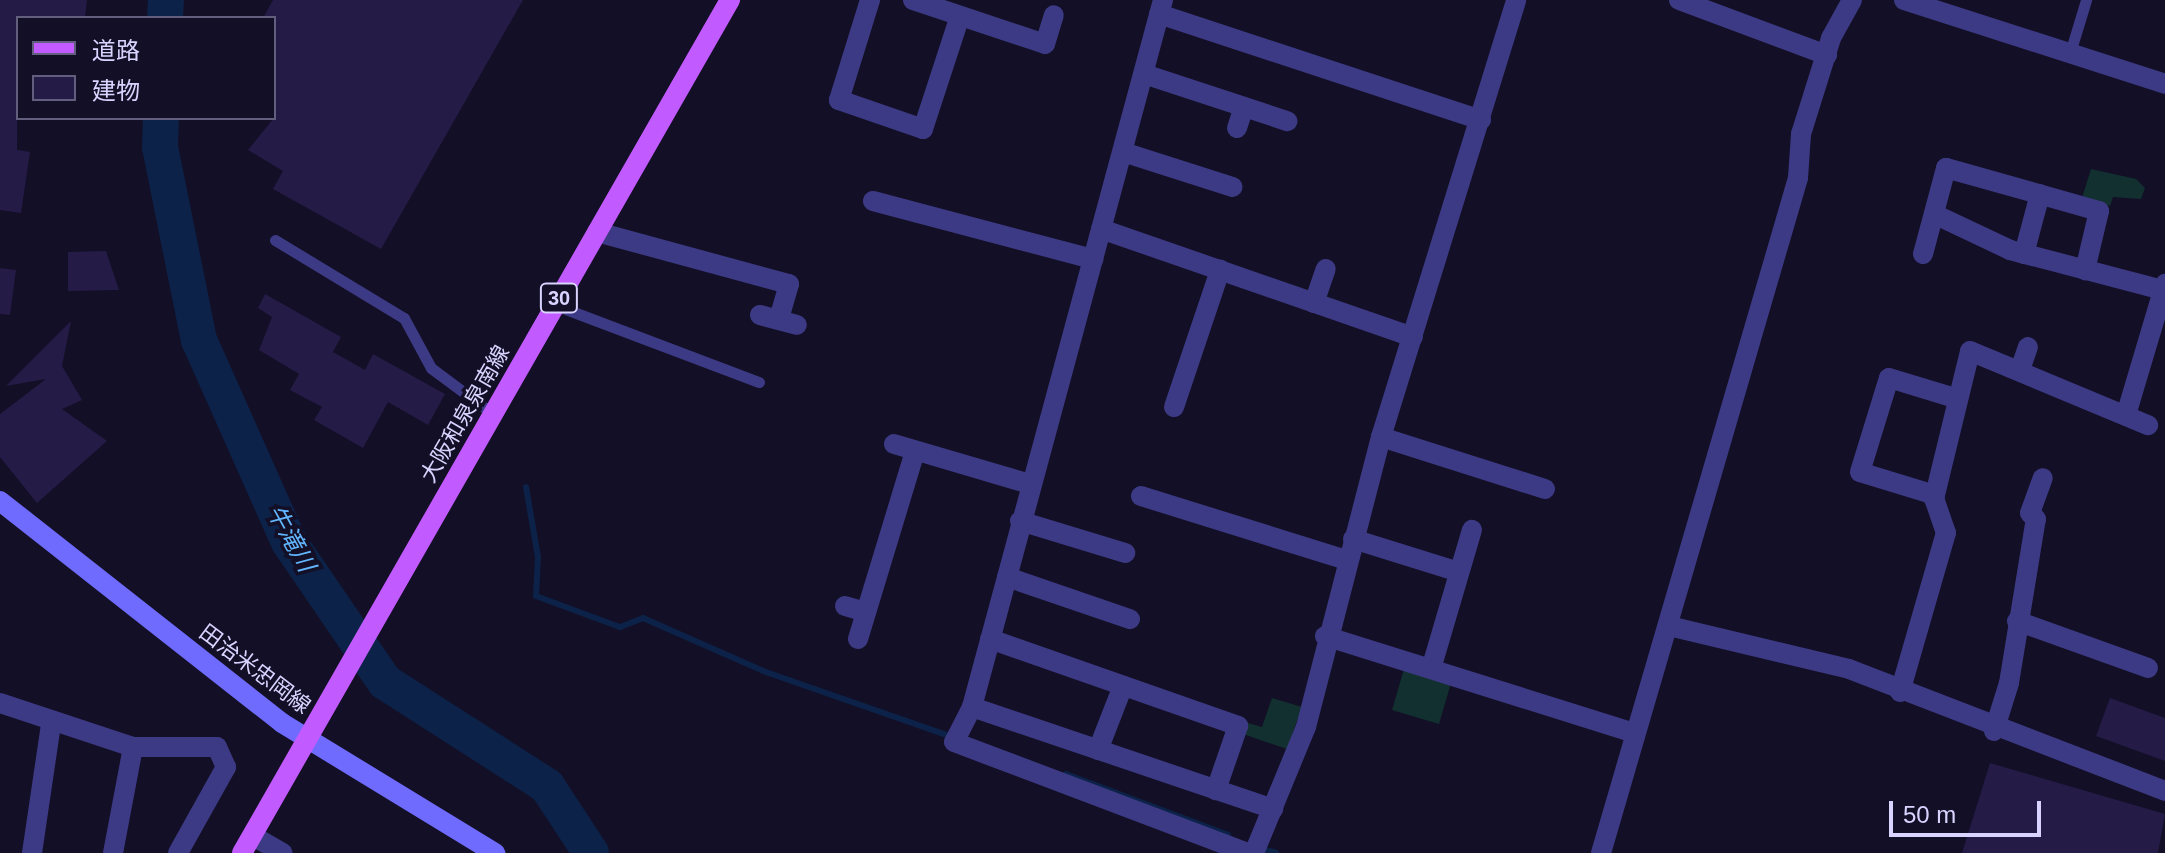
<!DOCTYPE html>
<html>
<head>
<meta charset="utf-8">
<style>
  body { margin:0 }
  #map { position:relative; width:2165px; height:853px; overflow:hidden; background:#130f26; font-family:Helvetica,"Noto Sans JP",sans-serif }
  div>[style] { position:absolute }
  .green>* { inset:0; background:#12302f }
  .stream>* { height:6px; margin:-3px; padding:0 3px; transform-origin:3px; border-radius:3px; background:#0c2248 }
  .river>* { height:36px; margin:-18px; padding:0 18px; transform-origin:18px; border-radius:18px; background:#0c2248 }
  .building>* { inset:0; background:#241b47 }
  .lane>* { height:11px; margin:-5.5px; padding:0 5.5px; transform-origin:5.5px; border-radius:5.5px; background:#3d3a85 }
  .street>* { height:20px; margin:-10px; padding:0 10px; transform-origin:10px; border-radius:10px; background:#3d3a85 }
  .secondary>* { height:20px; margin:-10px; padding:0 10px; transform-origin:10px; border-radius:10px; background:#6f6bff }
  .primary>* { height:20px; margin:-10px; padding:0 10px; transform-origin:10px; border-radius:10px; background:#c25bff }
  span { translate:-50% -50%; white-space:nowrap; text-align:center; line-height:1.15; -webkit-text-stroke:7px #130f26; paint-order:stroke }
  .shield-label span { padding:2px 6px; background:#130f26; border:2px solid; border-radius:6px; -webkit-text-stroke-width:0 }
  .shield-label { font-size:20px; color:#d9d4ff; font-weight:700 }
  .street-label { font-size:22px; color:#d9d4ff }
  .water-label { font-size:24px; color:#62b6ff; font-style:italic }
  .legend { position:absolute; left:16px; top:16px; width:260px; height:104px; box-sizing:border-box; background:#130f26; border:2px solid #625e7d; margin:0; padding:10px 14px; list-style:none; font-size:24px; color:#d9d4ff }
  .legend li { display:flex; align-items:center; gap:16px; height:40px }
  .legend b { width:40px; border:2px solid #625e7d }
  .scale { position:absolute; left:1889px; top:801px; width:152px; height:36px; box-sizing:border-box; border:4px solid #d9d4ff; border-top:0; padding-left:10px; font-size:24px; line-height:28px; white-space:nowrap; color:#d9d4ff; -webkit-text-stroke:6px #130f26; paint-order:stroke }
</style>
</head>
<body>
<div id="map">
  <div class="green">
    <div style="clip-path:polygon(2091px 169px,2136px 179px,2145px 188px,2141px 199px,2113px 197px,2110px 206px,2082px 198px)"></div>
    <div style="clip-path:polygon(1404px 669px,1451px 683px,1439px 724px,1392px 710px)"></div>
    <div style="clip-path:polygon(1272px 698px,1302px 707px,1287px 749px,1243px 734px,1248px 723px,1262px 727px)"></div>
  </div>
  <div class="stream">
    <div style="left:526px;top:487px;width:71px;rotate:80.3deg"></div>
    <div style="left:538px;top:557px;width:39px;rotate:93deg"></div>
    <div style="left:536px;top:596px;width:90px;rotate:20.3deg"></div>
    <div style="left:620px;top:627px;width:25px;rotate:-21deg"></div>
    <div style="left:643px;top:618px;width:131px;rotate:23.8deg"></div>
    <div style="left:763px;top:671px;width:201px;rotate:19.2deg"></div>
    <div style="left:1066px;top:774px;width:173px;rotate:20.6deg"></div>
    <div style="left:1260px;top:848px;width:17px;rotate:17deg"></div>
  </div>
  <div class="river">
    <div style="left:165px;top:18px;width:18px;rotate:-87deg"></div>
    <div style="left:161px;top:118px;width:29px;rotate:92deg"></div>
    <div style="left:160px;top:147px;width:197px;rotate:78.6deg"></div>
    <div style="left:199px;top:340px;width:221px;rotate:66deg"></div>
    <div style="left:289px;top:542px;width:170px;rotate:55.6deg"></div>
    <div style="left:385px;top:682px;width:193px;rotate:32.7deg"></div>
    <div style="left:547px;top:786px;width:80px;rotate:56.7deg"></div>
  </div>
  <div class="building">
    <div style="clip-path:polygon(0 0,87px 0,85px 18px,18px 18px,17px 150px,30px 152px,21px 213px,0 210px)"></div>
    <div style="clip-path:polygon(273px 0,523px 0,381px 249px,273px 189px,283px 171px,248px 150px,274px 118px,274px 18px,263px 18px)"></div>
    <div style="clip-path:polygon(106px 251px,119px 290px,68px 291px,68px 252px)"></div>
    <div style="clip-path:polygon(0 268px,16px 270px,10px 315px,0 314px)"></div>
    <div style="clip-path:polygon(265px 294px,341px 337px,333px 352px,365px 370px,373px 354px,445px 394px,428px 425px,388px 402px,363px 448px,314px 420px,322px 407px,290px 390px,299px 374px,259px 350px,272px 317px,258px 308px)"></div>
    <div style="clip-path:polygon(71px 321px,62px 366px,82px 400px,62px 409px,107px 441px,37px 503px,0 457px,0 414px,46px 379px,6px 386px)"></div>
    <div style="clip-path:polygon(2110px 698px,2165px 718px,2165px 761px,2096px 736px)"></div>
    <div style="clip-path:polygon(1990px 763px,2165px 814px,2158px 853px,1962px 853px)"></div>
  </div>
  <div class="lane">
    <div style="left:2069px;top:56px;width:59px;rotate:-73.1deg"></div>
    <div style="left:275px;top:240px;width:151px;rotate:31.2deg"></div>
    <div style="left:404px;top:318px;width:57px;rotate:61.6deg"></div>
    <div style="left:431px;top:368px;width:77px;rotate:36.6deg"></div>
    <div style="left:555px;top:305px;width:218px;rotate:20.7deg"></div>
  </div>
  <div class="street">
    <div style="left:870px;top:0;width:105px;rotate:107.2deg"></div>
    <div style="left:839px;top:100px;width:89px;rotate:19deg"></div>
    <div style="left:923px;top:129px;width:119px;rotate:-71.9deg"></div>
    <div style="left:913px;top:0;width:139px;rotate:18.4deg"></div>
    <div style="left:1045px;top:44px;width:30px;rotate:-73deg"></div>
    <div style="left:1163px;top:0;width:732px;rotate:105.12deg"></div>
    <div style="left:972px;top:707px;width:39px;rotate:117deg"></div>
    <div style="left:954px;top:742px;width:313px;rotate:20.7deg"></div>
    <div style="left:1679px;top:0;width:158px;rotate:20.4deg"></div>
    <div style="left:1904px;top:0;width:274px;rotate:17.8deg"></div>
    <div style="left:1159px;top:14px;width:339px;rotate:18.2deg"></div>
    <div style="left:1144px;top:74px;width:151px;rotate:18.2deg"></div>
    <div style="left:1237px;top:128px;width:22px;rotate:-72deg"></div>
    <div style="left:1123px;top:152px;width:115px;rotate:17.7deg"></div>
    <div style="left:873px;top:201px;width:228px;rotate:14.8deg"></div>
    <div style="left:1934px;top:214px;width:84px;rotate:25.3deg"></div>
    <div style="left:2010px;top:250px;width:158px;rotate:14.7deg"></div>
    <div style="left:1101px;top:229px;width:330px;rotate:19.1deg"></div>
    <div style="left:597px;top:232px;width:199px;rotate:15.2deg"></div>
    <div style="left:789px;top:284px;width:37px;rotate:106deg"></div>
    <div style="left:1923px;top:254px;width:89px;rotate:-75deg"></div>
    <div style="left:1946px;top:168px;width:159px;rotate:15.7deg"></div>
    <div style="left:2099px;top:211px;width:61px;rotate:103.3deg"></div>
    <div style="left:2024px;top:254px;width:62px;rotate:-75.1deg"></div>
    <div style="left:1314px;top:303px;width:36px;rotate:-71deg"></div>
    <div style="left:760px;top:315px;width:38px;rotate:15deg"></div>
    <div style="left:2021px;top:367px;width:21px;rotate:-71deg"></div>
    <div style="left:1174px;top:407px;width:145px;rotate:-71.4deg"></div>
    <div style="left:2126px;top:415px;width:137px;rotate:-73.4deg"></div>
    <div style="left:1381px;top:437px;width:172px;rotate:17.6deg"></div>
    <div style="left:894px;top:444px;width:142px;rotate:16.4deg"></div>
    <div style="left:1935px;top:495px;width:78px;rotate:-163deg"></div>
    <div style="left:1860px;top:472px;width:98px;rotate:-72.9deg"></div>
    <div style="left:1889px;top:378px;width:72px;rotate:16.9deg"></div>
    <div style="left:1141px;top:496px;width:216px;rotate:17.3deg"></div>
    <div style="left:1020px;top:521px;width:110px;rotate:16.9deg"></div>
    <div style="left:1353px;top:539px;width:111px;rotate:17.3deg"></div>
    <div style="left:1007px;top:577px;width:130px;rotate:18.9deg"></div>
    <div style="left:845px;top:606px;width:22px;rotate:16deg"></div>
    <div style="left:2017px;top:621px;width:139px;rotate:19.7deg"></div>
    <div style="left:1669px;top:626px;width:185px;rotate:13.4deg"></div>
    <div style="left:1849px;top:669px;width:339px;rotate:21.1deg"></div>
    <div style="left:1325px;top:636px;width:325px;rotate:17.4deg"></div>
    <div style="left:858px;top:639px;width:196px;rotate:-73.1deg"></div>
    <div style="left:990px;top:639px;width:263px;rotate:19.3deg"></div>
    <div style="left:1238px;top:726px;width:68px;rotate:109deg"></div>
    <div style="left:1431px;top:669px;width:145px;rotate:-73.6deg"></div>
    <div style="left:1900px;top:692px;width:166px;rotate:-73.9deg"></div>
    <div style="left:1946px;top:533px;width:36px;rotate:-109deg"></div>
    <div style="left:1934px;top:499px;width:152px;rotate:-76.3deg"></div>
    <div style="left:1970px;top:351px;width:193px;rotate:22.6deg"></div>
    <div style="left:0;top:703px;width:140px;rotate:18.3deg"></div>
    <div style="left:133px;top:747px;width:84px"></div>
    <div style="left:217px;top:747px;width:22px;rotate:66deg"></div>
    <div style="left:226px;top:767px;width:98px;rotate:119.2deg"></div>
    <div style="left:972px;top:707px;width:318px;rotate:18.7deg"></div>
    <div style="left:1994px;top:731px;width:50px;rotate:-72.6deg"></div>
    <div style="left:2009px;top:683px;width:166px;rotate:-80.7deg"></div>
    <div style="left:2036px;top:519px;width:8px;rotate:-135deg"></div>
    <div style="left:2030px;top:513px;width:37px;rotate:-70deg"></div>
    <div style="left:1098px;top:750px;width:69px;rotate:-68.7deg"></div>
    <div style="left:253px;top:836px;width:34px;rotate:30deg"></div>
    <div style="left:32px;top:853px;width:129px;rotate:-81.6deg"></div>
    <div style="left:113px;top:853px;width:108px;rotate:-79.3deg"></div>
    <div style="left:1254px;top:853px;width:136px;rotate:-67.6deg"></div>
    <div style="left:1306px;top:727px;width:300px;rotate:-75.5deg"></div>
    <div style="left:1381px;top:437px;width:457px;rotate:-72.8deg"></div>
    <div style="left:1601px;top:853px;width:703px;rotate:-73.73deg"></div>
    <div style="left:1798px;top:178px;width:44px;rotate:-86.1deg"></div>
    <div style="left:1801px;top:134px;width:101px;rotate:-72.6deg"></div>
    <div style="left:1831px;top:38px;width:43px;rotate:-61.1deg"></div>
  </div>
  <div class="secondary">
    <div style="left:0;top:501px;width:359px;rotate:38.2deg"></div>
    <div style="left:282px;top:723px;width:250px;rotate:31.4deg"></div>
  </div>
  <div class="primary">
    <div style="left:242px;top:853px;width:983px;rotate:-60.23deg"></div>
  </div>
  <div class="shield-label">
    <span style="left:559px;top:298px">30</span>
  </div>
  <div class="street-label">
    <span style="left:465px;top:414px;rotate:-60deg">大阪和泉泉南線</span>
    <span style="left:255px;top:669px;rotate:37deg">田治米忠岡線</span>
  </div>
  <div class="water-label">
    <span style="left:291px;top:538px;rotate:61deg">牛滝川</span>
  </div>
  <ul class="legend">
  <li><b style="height:10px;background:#c25bff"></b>道路</li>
  <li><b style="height:22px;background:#241b47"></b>建物</li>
  </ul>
  <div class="scale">50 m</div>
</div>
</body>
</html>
